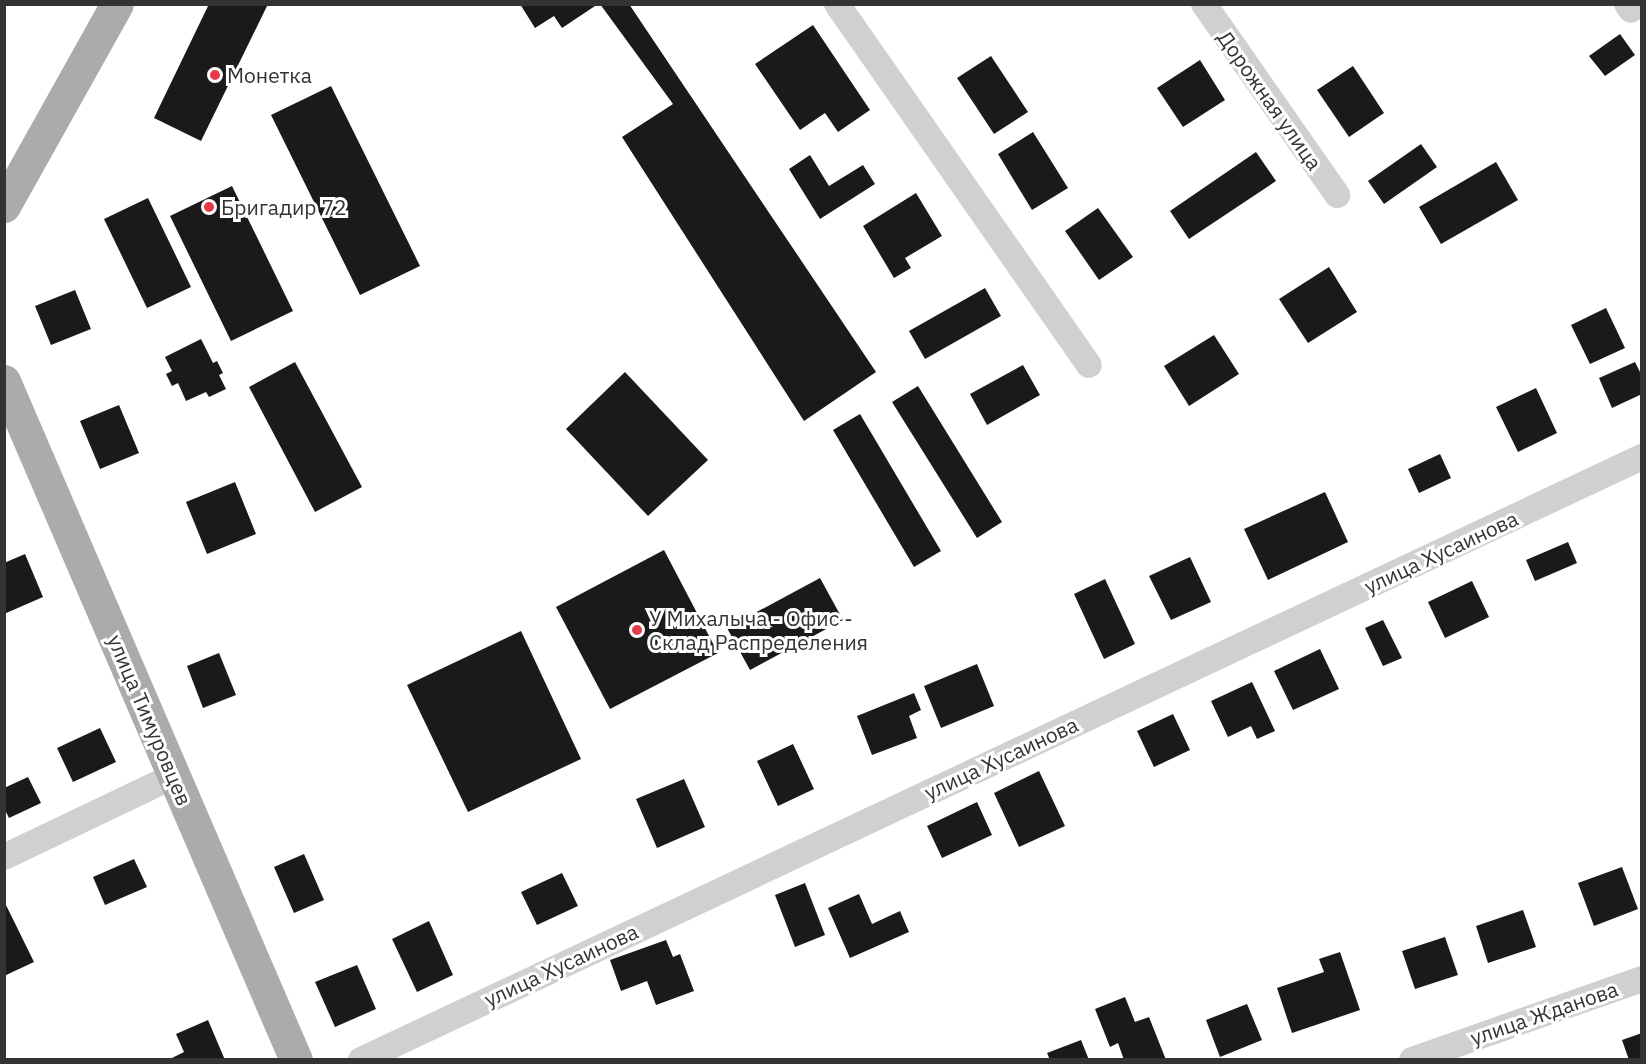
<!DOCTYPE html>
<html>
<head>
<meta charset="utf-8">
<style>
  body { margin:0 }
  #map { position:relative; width:1646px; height:1064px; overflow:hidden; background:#fff; font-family:"IBM Plex Sans",sans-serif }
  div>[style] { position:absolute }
  .building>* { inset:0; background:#1a1a1a }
  .minor>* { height:26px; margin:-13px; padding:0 13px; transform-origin:13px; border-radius:13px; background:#d0d0d0 }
  .primary>* { height:33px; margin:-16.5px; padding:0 16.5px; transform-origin:16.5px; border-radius:16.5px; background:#ababab }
  .dots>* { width:16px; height:16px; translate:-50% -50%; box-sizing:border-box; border:3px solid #fff; border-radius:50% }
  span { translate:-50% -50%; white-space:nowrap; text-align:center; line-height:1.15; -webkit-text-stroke:6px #fff; paint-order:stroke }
  .poi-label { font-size:21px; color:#333 }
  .left { translate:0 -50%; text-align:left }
  .street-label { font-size:21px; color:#333 }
  .frame { position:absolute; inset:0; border:6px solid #333; pointer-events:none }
</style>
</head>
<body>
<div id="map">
  <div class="building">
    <div style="clip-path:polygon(209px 4px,268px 4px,201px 141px,154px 118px)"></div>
    <div style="clip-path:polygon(520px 4px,598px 4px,562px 28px,554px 16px,535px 28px)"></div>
    <div style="clip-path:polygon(600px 4px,629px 4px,876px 372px,804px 421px,622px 137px,673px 104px)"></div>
    <div style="clip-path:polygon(813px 25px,870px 110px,838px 132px,825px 113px,800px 130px,755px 64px)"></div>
    <div style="clip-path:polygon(1620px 34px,1635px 55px,1605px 76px,1589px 56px)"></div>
    <div style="clip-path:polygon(991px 56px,1028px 112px,994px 134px,957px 78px)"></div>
    <div style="clip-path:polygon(1200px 60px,1225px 100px,1183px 127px,1157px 88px)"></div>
    <div style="clip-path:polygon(1353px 66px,1384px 113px,1349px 137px,1317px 90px)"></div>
    <div style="clip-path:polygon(331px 86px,420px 266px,360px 295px,271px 115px)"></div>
    <div style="clip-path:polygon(1033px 132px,1068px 188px,1032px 210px,998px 154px)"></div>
    <div style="clip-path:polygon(1421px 144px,1437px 167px,1384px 204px,1368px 181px)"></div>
    <div style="clip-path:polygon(1256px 152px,1276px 181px,1189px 239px,1170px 211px)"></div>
    <div style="clip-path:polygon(810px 155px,829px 186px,863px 165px,875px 184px,820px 219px,789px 169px)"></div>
    <div style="clip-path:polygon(1496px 162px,1518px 200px,1441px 244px,1419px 207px)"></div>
    <div style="clip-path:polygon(232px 186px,293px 311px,231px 341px,170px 216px)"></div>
    <div style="clip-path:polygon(916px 193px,942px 236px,905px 258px,911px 268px,894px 278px,863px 226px)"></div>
    <div style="clip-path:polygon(148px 198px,191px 287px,147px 308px,104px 219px)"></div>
    <div style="clip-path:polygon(1098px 208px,1133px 257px,1099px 280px,1065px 231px)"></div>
    <div style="clip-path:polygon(1329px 267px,1357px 312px,1308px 343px,1279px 299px)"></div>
    <div style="clip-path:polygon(985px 288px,1001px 316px,925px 359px,909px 331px)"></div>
    <div style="clip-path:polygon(75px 290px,91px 329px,51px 345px,35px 306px)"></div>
    <div style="clip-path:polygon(1606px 308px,1625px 348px,1590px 364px,1571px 325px)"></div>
    <div style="clip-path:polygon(1214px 335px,1239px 374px,1189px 406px,1164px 366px)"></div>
    <div style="clip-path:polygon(201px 339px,213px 363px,217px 361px,223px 373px,219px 375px,226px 389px,209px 397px,206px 392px,186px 401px,178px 383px,172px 386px,166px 374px,172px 371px,165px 357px)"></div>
    <div style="clip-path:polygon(295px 362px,362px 487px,315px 512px,249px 387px)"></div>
    <div style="clip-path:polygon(1635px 362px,1642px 376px,1642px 394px,1612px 408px,1599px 378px)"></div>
    <div style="clip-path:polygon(1023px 365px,1040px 395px,987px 425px,970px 394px)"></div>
    <div style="clip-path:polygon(625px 372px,708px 460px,648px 516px,566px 429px)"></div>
    <div style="clip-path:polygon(918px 386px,1002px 522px,977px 538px,892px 402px)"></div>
    <div style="clip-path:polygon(1536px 388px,1557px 433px,1518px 452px,1496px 407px)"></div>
    <div style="clip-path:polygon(119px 405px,139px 453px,100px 469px,80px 421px)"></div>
    <div style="clip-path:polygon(860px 414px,941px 551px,914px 567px,833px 430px)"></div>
    <div style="clip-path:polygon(1440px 454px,1451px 478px,1419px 493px,1408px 469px)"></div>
    <div style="clip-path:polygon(235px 482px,256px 534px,207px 554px,186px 502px)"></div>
    <div style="clip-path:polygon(1325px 492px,1348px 542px,1268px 580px,1244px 529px)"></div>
    <div style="clip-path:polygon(1568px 542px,1577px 563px,1535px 581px,1526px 560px)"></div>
    <div style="clip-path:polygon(664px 550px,718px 653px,610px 709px,556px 607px)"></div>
    <div style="clip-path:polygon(25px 554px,43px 597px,4px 614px,4px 563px)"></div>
    <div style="clip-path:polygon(1190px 557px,1211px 602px,1171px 620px,1149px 576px)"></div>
    <div style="clip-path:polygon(820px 578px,843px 620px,750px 670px,727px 628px)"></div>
    <div style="clip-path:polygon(1105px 579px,1135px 644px,1104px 659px,1074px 594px)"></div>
    <div style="clip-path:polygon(1472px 581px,1489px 617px,1445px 638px,1428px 602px)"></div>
    <div style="clip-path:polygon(1383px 620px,1402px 658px,1383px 666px,1365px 628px)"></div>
    <div style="clip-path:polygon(521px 631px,581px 759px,468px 812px,407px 685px)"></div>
    <div style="clip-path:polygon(1320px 649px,1339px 689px,1293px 710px,1274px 671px)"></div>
    <div style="clip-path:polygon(219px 653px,236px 695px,203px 708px,187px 666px)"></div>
    <div style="clip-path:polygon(977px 664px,994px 706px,941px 728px,924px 686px)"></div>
    <div style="clip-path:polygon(1252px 682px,1275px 731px,1257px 739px,1251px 726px,1228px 737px,1211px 701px)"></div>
    <div style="clip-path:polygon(914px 693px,921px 710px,909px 716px,917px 738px,872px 755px,857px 716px)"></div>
    <div style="clip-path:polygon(1173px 714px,1190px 750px,1154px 767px,1137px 731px)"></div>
    <div style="clip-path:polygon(100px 728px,116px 762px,73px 782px,57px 748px)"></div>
    <div style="clip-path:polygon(793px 744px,814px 789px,778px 806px,757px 761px)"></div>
    <div style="clip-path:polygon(1039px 771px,1065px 826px,1019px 847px,994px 793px)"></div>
    <div style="clip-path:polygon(28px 777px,41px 803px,9px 818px,4px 808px,4px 788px)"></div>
    <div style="clip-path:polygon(684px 779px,705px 827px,657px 848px,636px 799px)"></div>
    <div style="clip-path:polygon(977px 802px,992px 835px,942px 858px,927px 826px)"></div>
    <div style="clip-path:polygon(304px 854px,324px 900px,294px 913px,274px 867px)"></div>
    <div style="clip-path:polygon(134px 859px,147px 887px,105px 905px,93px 877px)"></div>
    <div style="clip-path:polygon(1622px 867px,1638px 909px,1594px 926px,1578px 883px)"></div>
    <div style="clip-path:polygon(562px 873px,578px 906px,537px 925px,521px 892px)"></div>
    <div style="clip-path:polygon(805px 883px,825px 935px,795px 947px,775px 895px)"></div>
    <div style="clip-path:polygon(859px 894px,872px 924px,900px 911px,909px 932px,850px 958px,828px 908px)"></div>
    <div style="clip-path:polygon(4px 901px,34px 962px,4px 976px)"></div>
    <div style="clip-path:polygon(1523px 910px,1536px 947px,1488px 963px,1476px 926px)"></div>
    <div style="clip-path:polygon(429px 921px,453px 975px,417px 992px,392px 939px)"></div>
    <div style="clip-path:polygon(1445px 937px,1458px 975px,1415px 989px,1402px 951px)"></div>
    <div style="clip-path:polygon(666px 940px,673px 957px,680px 954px,694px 991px,656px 1005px,647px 981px,621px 991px,610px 960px)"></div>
    <div style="clip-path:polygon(1340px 952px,1360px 1010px,1292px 1033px,1277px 988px,1324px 972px,1319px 959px)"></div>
    <div style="clip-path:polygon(357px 965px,376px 1009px,335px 1027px,315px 982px)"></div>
    <div style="clip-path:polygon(1125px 997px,1135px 1022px,1149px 1017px,1166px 1060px,1124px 1060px,1118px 1043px,1110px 1047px,1095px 1009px)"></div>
    <div style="clip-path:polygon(1247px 1004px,1262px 1040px,1220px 1057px,1206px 1020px)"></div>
    <div style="clip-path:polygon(208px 1020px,225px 1060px,168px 1060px,184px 1052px,176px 1034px)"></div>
    <div style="clip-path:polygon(1642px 1033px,1642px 1060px,1629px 1060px,1622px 1040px)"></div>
    <div style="clip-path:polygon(1081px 1040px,1089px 1060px,1050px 1060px,1047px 1053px)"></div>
  </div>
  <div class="minor">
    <div style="left:837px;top:4px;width:440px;rotate:55.1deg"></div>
    <div style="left:1204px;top:4px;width:233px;rotate:55.1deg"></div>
    <div style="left:1627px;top:4px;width:7px;rotate:56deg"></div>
    <div style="left:4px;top:857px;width:188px;rotate:-25.5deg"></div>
    <div style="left:361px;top:1060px;width:1416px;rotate:-25.21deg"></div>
    <div style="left:1412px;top:1060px;width:244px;rotate:-19.4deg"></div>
  </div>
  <div class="primary">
    <div style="left:4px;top:206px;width:231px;rotate:-60.8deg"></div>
    <div style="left:4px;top:381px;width:739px;rotate:66.73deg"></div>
  </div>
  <div class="dots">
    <div style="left:215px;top:75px;background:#e63946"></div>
    <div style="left:209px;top:207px;background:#e63946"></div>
    <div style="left:637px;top:630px;background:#e63946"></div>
  </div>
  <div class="poi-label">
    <span class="left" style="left:227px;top:75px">Монетка</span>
    <span class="left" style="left:221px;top:207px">Бригадир 72</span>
    <span class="left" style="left:649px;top:630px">У Михалыча - Офис -<br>Склад Распределения</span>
  </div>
  <div class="street-label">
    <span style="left:1270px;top:100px;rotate:55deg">Дорожная улица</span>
    <span style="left:1441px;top:552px;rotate:-25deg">улица Хусаинова</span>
    <span style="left:150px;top:720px;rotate:67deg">улица Тимуровцев</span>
    <span style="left:1001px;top:758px;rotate:-25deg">улица Хусаинова</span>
    <span style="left:561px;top:965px;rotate:-25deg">улица Хусаинова</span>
    <span style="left:1544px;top:1013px;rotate:-19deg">улица Жданова</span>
  </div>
  <div class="frame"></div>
</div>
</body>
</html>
